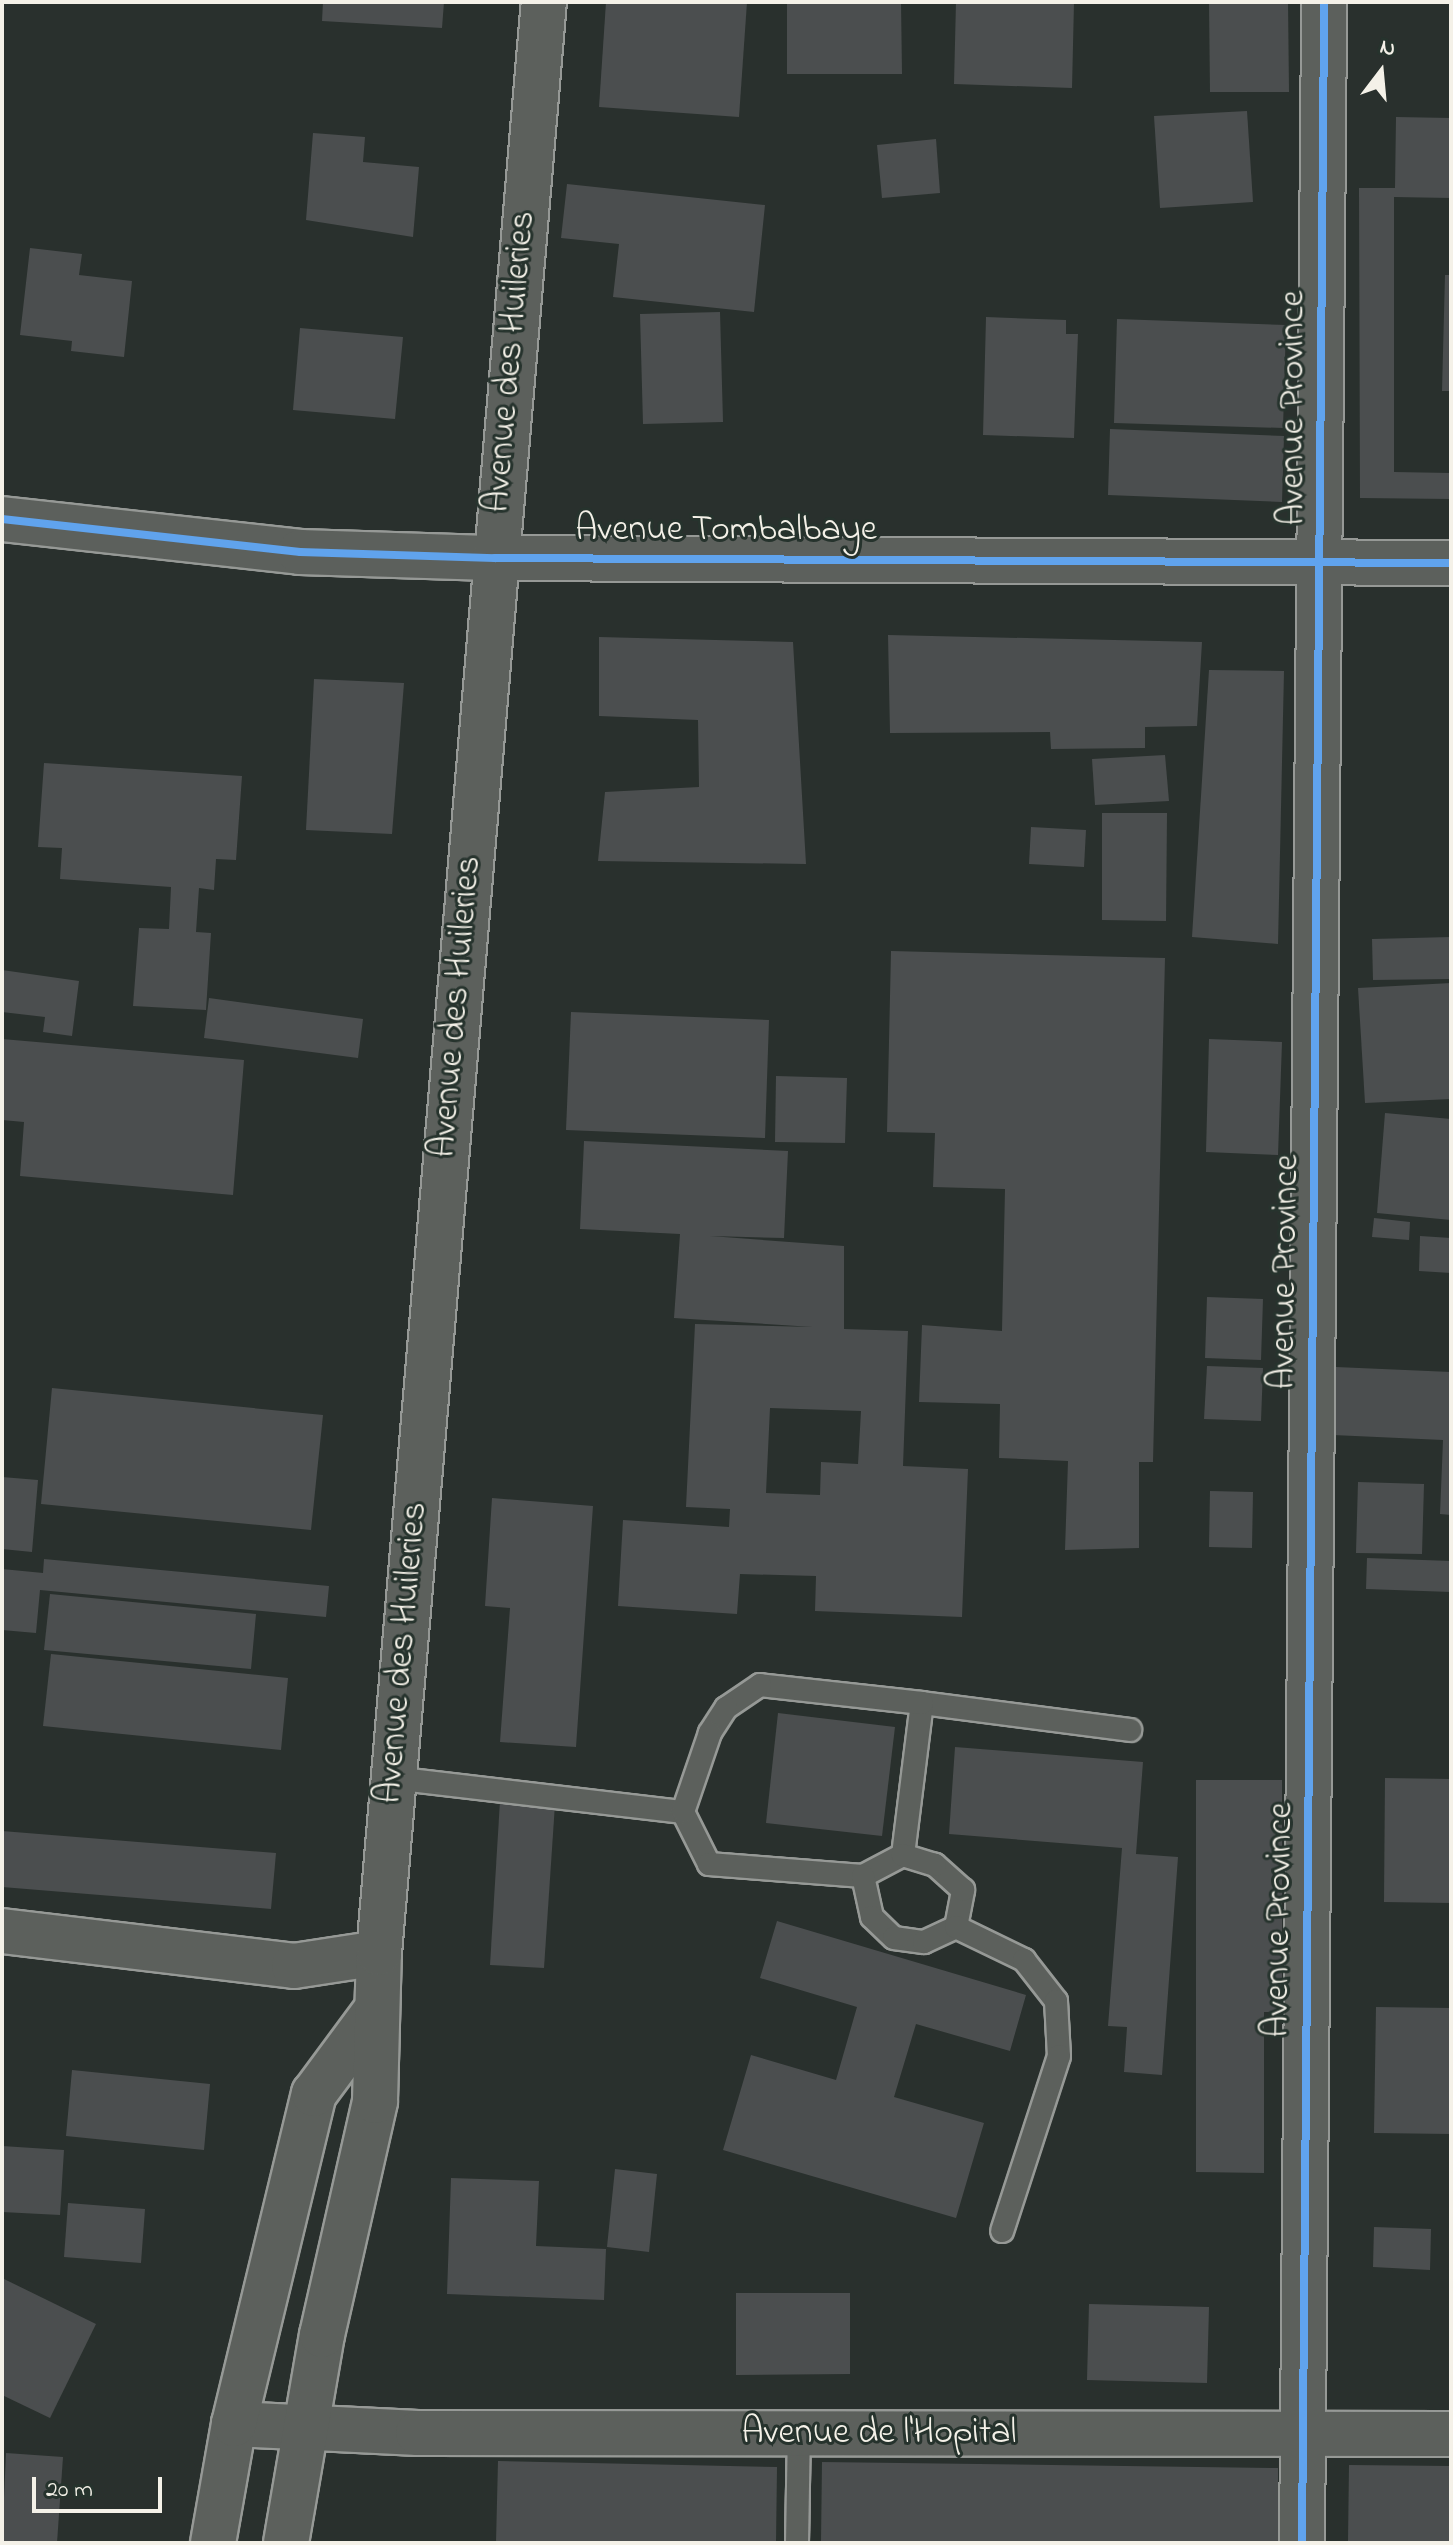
<!DOCTYPE html>
<html>
<head>
<meta charset="utf-8">
<style>
  body { margin:0 }
  #map { position:relative; width:1453px; height:2545px; overflow:hidden; background:#29302d; font-family:"Indie Flower",sans-serif }
  div>[style] { position:absolute }
  .building>* { inset:0; background:#4b4e4f }
  .roads { filter:drop-shadow(2px 0 #969996) drop-shadow(-2px 0 #969996) drop-shadow(0 2px #969996) drop-shadow(0 -2px #969996) }
  .service>* { height:22px; margin:-11px; padding:0 11px; transform-origin:11px; border-radius:11px; background:#5c605c }
  .minor>* { height:44px; margin:-22px; padding:0 22px; transform-origin:22px; border-radius:22px; background:#5c605c }
  .secondary>* { height:44px; margin:-22px; padding:0 22px; transform-origin:22px; border-radius:22px; background:#5c605c }
  .cycleway>* { height:8px; margin:-4px; padding:0 4px; transform-origin:4px; border-radius:4px; background:#60a3ed }
  span { translate:-50% -50%; white-space:nowrap; text-align:center; line-height:1.15; -webkit-text-stroke:6px #26332d; paint-order:stroke }
  .street-label { font-size:36px; color:#f4f1e8 }
  .frame { position:absolute; inset:0; border:4px solid #f4f1e8; pointer-events:none }
  .north { position:absolute; left:1341px; top:32px; width:80px; height:80px; -webkit-text-stroke:6px #26332d; paint-order:stroke; rotate:16deg; font-size:22px; font-weight:700; line-height:32px; text-align:center; color:#f4f1e8 }
  .north::after { content:''; display:block; margin:auto; width:28px; height:36px; background:#f4f1e8; clip-path:polygon(50% 0,100% 100%,50% 72%,0 100%) }
  .scale { position:absolute; left:32px; top:2477px; width:130px; height:36px; box-sizing:border-box; border:4px solid #f4f1e8; border-top:0; padding-left:10px; font-size:24px; line-height:28px; white-space:nowrap; color:#f4f1e8; -webkit-text-stroke:6px #26332d; paint-order:stroke }
</style>
</head>
<body>
<div id="map">
  <div class="building">
    <div style="clip-path:polygon(323px 2px,444px 2px,442px 28px,322px 21px)"></div>
    <div style="clip-path:polygon(606px 2px,747px 2px,739px 117px,599px 107px)"></div>
    <div style="clip-path:polygon(787px 2px,901px 2px,902px 74px,787px 74px)"></div>
    <div style="clip-path:polygon(956px 2px,1074px 2px,1072px 88px,954px 84px)"></div>
    <div style="clip-path:polygon(1209px 2px,1288px 2px,1289px 92px,1210px 92px)"></div>
    <div style="clip-path:polygon(1247px 111px,1253px 202px,1160px 208px,1154px 116px)"></div>
    <div style="clip-path:polygon(1396px 117px,1451px 118px,1451px 198px,1394px 197px,1394px 472px,1451px 473px,1451px 499px,1360px 498px,1359px 188px,1395px 188px)"></div>
    <div style="clip-path:polygon(313px 133px,365px 137px,363px 162px,419px 167px,413px 237px,306px 220px)"></div>
    <div style="clip-path:polygon(936px 139px,940px 193px,882px 198px,877px 145px)"></div>
    <div style="clip-path:polygon(567px 184px,765px 205px,754px 312px,613px 297px,619px 244px,561px 238px)"></div>
    <div style="clip-path:polygon(30px 248px,82px 254px,79px 275px,132px 281px,124px 357px,71px 351px,72px 341px,20px 335px)"></div>
    <div style="clip-path:polygon(1445px 275px,1451px 275px,1451px 391px,1442px 391px)"></div>
    <div style="clip-path:polygon(720px 312px,723px 422px,643px 424px,640px 314px)"></div>
    <div style="clip-path:polygon(986px 317px,1066px 320px,1066px 334px,1078px 334px,1074px 438px,983px 435px)"></div>
    <div style="clip-path:polygon(1117px 319px,1286px 325px,1283px 428px,1114px 423px)"></div>
    <div style="clip-path:polygon(300px 328px,403px 337px,395px 419px,293px 410px)"></div>
    <div style="clip-path:polygon(1110px 429px,1284px 436px,1282px 502px,1108px 495px)"></div>
    <div style="clip-path:polygon(888px 635px,1202px 642px,1197px 726px,1145px 727px,1145px 748px,1051px 749px,1050px 732px,890px 733px)"></div>
    <div style="clip-path:polygon(599px 637px,793px 642px,806px 864px,598px 861px,605px 792px,699px 787px,698px 720px,599px 716px)"></div>
    <div style="clip-path:polygon(1209px 670px,1284px 671px,1278px 944px,1192px 937px)"></div>
    <div style="clip-path:polygon(314px 679px,404px 683px,392px 834px,306px 830px)"></div>
    <div style="clip-path:polygon(1165px 755px,1169px 801px,1095px 805px,1092px 759px)"></div>
    <div style="clip-path:polygon(44px 763px,242px 776px,236px 860px,216px 859px,214px 890px,199px 888px,196px 932px,211px 933px,206px 1010px,133px 1006px,139px 928px,169px 929px,171px 887px,60px 879px,62px 848px,38px 847px)"></div>
    <div style="clip-path:polygon(1102px 813px,1167px 813px,1166px 921px,1102px 920px)"></div>
    <div style="clip-path:polygon(1031px 827px,1086px 830px,1084px 867px,1029px 864px)"></div>
    <div style="clip-path:polygon(1451px 937px,1451px 979px,1373px 980px,1372px 939px)"></div>
    <div style="clip-path:polygon(891px 951px,1165px 958px,1153px 1462px,1139px 1462px,1139px 1548px,1065px 1550px,1068px 1461px,999px 1458px,1000px 1404px,919px 1402px,922px 1325px,1002px 1331px,1005px 1189px,933px 1187px,935px 1133px,887px 1132px)"></div>
    <div style="clip-path:polygon(2px 970px,79px 981px,72px 1036px,43px 1032px,45px 1017px,2px 1012px)"></div>
    <div style="clip-path:polygon(1451px 983px,1451px 1099px,1365px 1103px,1358px 988px)"></div>
    <div style="clip-path:polygon(209px 998px,363px 1019px,358px 1058px,204px 1038px)"></div>
    <div style="clip-path:polygon(571px 1012px,769px 1020px,765px 1138px,566px 1130px)"></div>
    <div style="clip-path:polygon(2px 1039px,244px 1060px,233px 1195px,20px 1176px,24px 1122px,2px 1120px)"></div>
    <div style="clip-path:polygon(1209px 1039px,1282px 1042px,1278px 1155px,1206px 1152px)"></div>
    <div style="clip-path:polygon(776px 1076px,847px 1078px,845px 1143px,775px 1142px)"></div>
    <div style="clip-path:polygon(1385px 1113px,1451px 1119px,1451px 1220px,1377px 1213px)"></div>
    <div style="clip-path:polygon(evenodd,584px 1141px,788px 1151px,784px 1238px,710px 1236px,844px 1246px,844px 1329px,908px 1331px,903px 1466px,968px 1469px,962px 1617px,815px 1611px,816px 1576px,740px 1574px,737px 1614px,618px 1606px,623px 1520px,729px 1527px,730px 1509px,686px 1507px,695px 1324px,813px 1327px,674px 1318px,680px 1234px,580px 1229px,584px 1141px,770px 1408px,861px 1411px,858px 1464px,821px 1462px,820px 1495px,766px 1493px,770px 1408px)"></div>
    <div style="clip-path:polygon(1374px 1218px,1410px 1222px,1409px 1240px,1372px 1237px)"></div>
    <div style="clip-path:polygon(1420px 1236px,1451px 1238px,1451px 1273px,1419px 1271px)"></div>
    <div style="clip-path:polygon(1207px 1297px,1263px 1299px,1261px 1360px,1205px 1358px)"></div>
    <div style="clip-path:polygon(1207px 1366px,1263px 1368px,1261px 1421px,1204px 1419px)"></div>
    <div style="clip-path:polygon(1336px 1367px,1451px 1372px,1451px 1515px,1440px 1514px,1443px 1440px,1333px 1435px)"></div>
    <div style="clip-path:polygon(52px 1388px,323px 1415px,311px 1530px,41px 1504px)"></div>
    <div style="clip-path:polygon(2px 1477px,38px 1480px,32px 1552px,2px 1549px)"></div>
    <div style="clip-path:polygon(1358px 1482px,1424px 1484px,1422px 1554px,1356px 1553px)"></div>
    <div style="clip-path:polygon(1210px 1491px,1253px 1492px,1252px 1548px,1209px 1547px)"></div>
    <div style="clip-path:polygon(492px 1498px,593px 1506px,576px 1747px,500px 1742px,510px 1608px,485px 1606px)"></div>
    <div style="clip-path:polygon(1367px 1558px,1451px 1561px,1451px 1592px,1366px 1589px)"></div>
    <div style="clip-path:polygon(44px 1559px,329px 1586px,326px 1617px,40px 1590px,36px 1633px,2px 1630px,2px 1569px,43px 1573px)"></div>
    <div style="clip-path:polygon(50px 1594px,256px 1614px,251px 1669px,44px 1650px)"></div>
    <div style="clip-path:polygon(51px 1654px,288px 1678px,281px 1750px,43px 1726px)"></div>
    <div style="clip-path:polygon(778px 1713px,895px 1727px,882px 1836px,766px 1823px)"></div>
    <div style="clip-path:polygon(955px 1747px,1143px 1762px,1136px 1854px,1178px 1857px,1162px 2075px,1124px 2072px,1127px 2027px,1108px 2026px,1122px 1848px,949px 1834px)"></div>
    <div style="clip-path:polygon(1385px 1778px,1451px 1779px,1451px 1903px,1384px 1902px)"></div>
    <div style="clip-path:polygon(1196px 1780px,1282px 1780px,1282px 2012px,1264px 2012px,1264px 2173px,1196px 2172px)"></div>
    <div style="clip-path:polygon(500px 1801px,555px 1804px,544px 1968px,490px 1965px)"></div>
    <div style="clip-path:polygon(2px 1831px,276px 1853px,271px 1909px,2px 1887px)"></div>
    <div style="clip-path:polygon(777px 1921px,1026px 1995px,1010px 2051px,916px 2024px,894px 2097px,984px 2123px,956px 2218px,723px 2150px,751px 2055px,836px 2080px,857px 2007px,760px 1978px)"></div>
    <div style="clip-path:polygon(1376px 2007px,1451px 2008px,1451px 2134px,1374px 2133px)"></div>
    <div style="clip-path:polygon(72px 2070px,210px 2084px,204px 2150px,66px 2136px)"></div>
    <div style="clip-path:polygon(2px 2146px,64px 2150px,60px 2215px,2px 2212px)"></div>
    <div style="clip-path:polygon(615px 2169px,657px 2174px,649px 2252px,607px 2247px)"></div>
    <div style="clip-path:polygon(451px 2178px,539px 2181px,536px 2246px,606px 2249px,604px 2300px,447px 2294px)"></div>
    <div style="clip-path:polygon(68px 2203px,145px 2209px,141px 2263px,64px 2257px)"></div>
    <div style="clip-path:polygon(1374px 2227px,1431px 2229px,1430px 2270px,1373px 2267px)"></div>
    <div style="clip-path:polygon(2px 2278px,96px 2324px,50px 2418px,2px 2395px)"></div>
    <div style="clip-path:polygon(736px 2293px,850px 2293px,850px 2374px,736px 2375px)"></div>
    <div style="clip-path:polygon(1089px 2304px,1209px 2307px,1207px 2383px,1087px 2380px)"></div>
    <div style="clip-path:polygon(6px 2453px,63px 2457px,57px 2543px,2px 2542px)"></div>
    <div style="clip-path:polygon(498px 2461px,777px 2467px,776px 2543px,496px 2543px)"></div>
    <div style="clip-path:polygon(822px 2462px,1278px 2468px,1278px 2543px,821px 2543px)"></div>
    <div style="clip-path:polygon(1349px 2465px,1451px 2466px,1451px 2543px,1348px 2543px)"></div>
  </div>
  <div class="roads">
    <div class="service">
      <div style="left:922px;top:1703px;width:210px;rotate:7.4deg"></div>
      <div style="left:393px;top:1778px;width:292px;rotate:6.7deg"></div>
      <div style="left:683px;top:1812px;width:58px;rotate:63.4deg"></div>
      <div style="left:709px;top:1864px;width:154px;rotate:4.5deg"></div>
      <div style="left:863px;top:1876px;width:45px;rotate:-27.7deg"></div>
      <div style="left:903px;top:1855px;width:153px;rotate:-82.9deg"></div>
      <div style="left:922px;top:1703px;width:163px;rotate:-173.7deg"></div>
      <div style="left:760px;top:1685px;width:41px;rotate:145.9deg"></div>
      <div style="left:726px;top:1708px;width:30px;rotate:123deg"></div>
      <div style="left:710px;top:1733px;width:83px;rotate:108.9deg"></div>
      <div style="left:863px;top:1876px;width:42px;rotate:77.6deg"></div>
      <div style="left:872px;top:1917px;width:30px;rotate:44deg"></div>
      <div style="left:894px;top:1938px;width:30px;rotate:8deg"></div>
      <div style="left:924px;top:1942px;width:35px;rotate:-25deg"></div>
      <div style="left:956px;top:1927px;width:38px;rotate:-79deg"></div>
      <div style="left:963px;top:1890px;width:38px;rotate:-138deg"></div>
      <div style="left:935px;top:1865px;width:34px;rotate:-163deg"></div>
      <div style="left:956px;top:1927px;width:76px;rotate:25.9deg"></div>
      <div style="left:1024px;top:1960px;width:52px;rotate:52deg"></div>
      <div style="left:1056px;top:2001px;width:55px;rotate:86.9deg"></div>
      <div style="left:1059px;top:2056px;width:184px;rotate:108deg"></div>
      <div style="left:797px;top:2543px;width:110px;rotate:-89deg"></div>
    </div>
    <div class="minor">
      <div style="left:2px;top:519px;width:300px;rotate:6.3deg"></div>
      <div style="left:300px;top:552px;width:195px;rotate:1.8deg"></div>
      <div style="left:495px;top:558px;width:956px;rotate:0.3deg"></div>
      <div style="left:2px;top:1931px;width:294px;rotate:6.8deg"></div>
      <div style="left:294px;top:1966px;width:86px;rotate:-8.7deg"></div>
      <div style="left:234px;top:2424px;width:184px;rotate:2.8deg"></div>
      <div style="left:418px;top:2433px;width:1033px;rotate:0.06deg"></div>
      <div style="left:1302px;top:2543px;width:2541px;rotate:-89.5deg"></div>
    </div>
    <div class="secondary">
      <div style="left:213px;top:2543px;width:121px;rotate:-80deg"></div>
      <div style="left:234px;top:2424px;width:340px;rotate:-76.4deg"></div>
      <div style="left:314px;top:2094px;width:101px;rotate:-53.5deg"></div>
      <div style="left:286px;top:2543px;width:211px;rotate:-80.2deg"></div>
      <div style="left:322px;top:2335px;width:240px;rotate:-77.2deg"></div>
      <div style="left:375px;top:2101px;width:148px;rotate:-88.5deg"></div>
      <div style="left:379px;top:1953px;width:1958px;rotate:-85.17deg"></div>
    </div>
  </div>
  <div class="cycleway">
    <div style="left:2px;top:519px;width:300px;rotate:6.3deg"></div>
    <div style="left:300px;top:552px;width:195px;rotate:1.8deg"></div>
    <div style="left:495px;top:558px;width:956px;rotate:0.3deg"></div>
    <div style="left:1302px;top:2543px;width:2541px;rotate:-89.5deg"></div>
  </div>
  <div class="street-label">
    <span style="left:511px;top:362px;rotate:-85deg">Avenue des Huileries</span>
    <span style="left:1294px;top:408px;rotate:-90deg">Avenue Province</span>
    <span style="left:726px;top:531px">Avenue Tombalbaye</span>
    <span style="left:457px;top:1007px;rotate:-85deg">Avenue des Huileries</span>
    <span style="left:1286px;top:1272px;rotate:-89deg">Avenue Province</span>
    <span style="left:403px;top:1653px;rotate:-85deg">Avenue des Huileries</span>
    <span style="left:1280px;top:1920px;rotate:-89deg">Avenue Province</span>
    <span style="left:879px;top:2434px">Avenue de l'Hopital</span>
  </div>
  <div class="frame"></div>
  <div class="north">N</div>
  <div class="scale">20 m</div>
</div>
</body>
</html>
